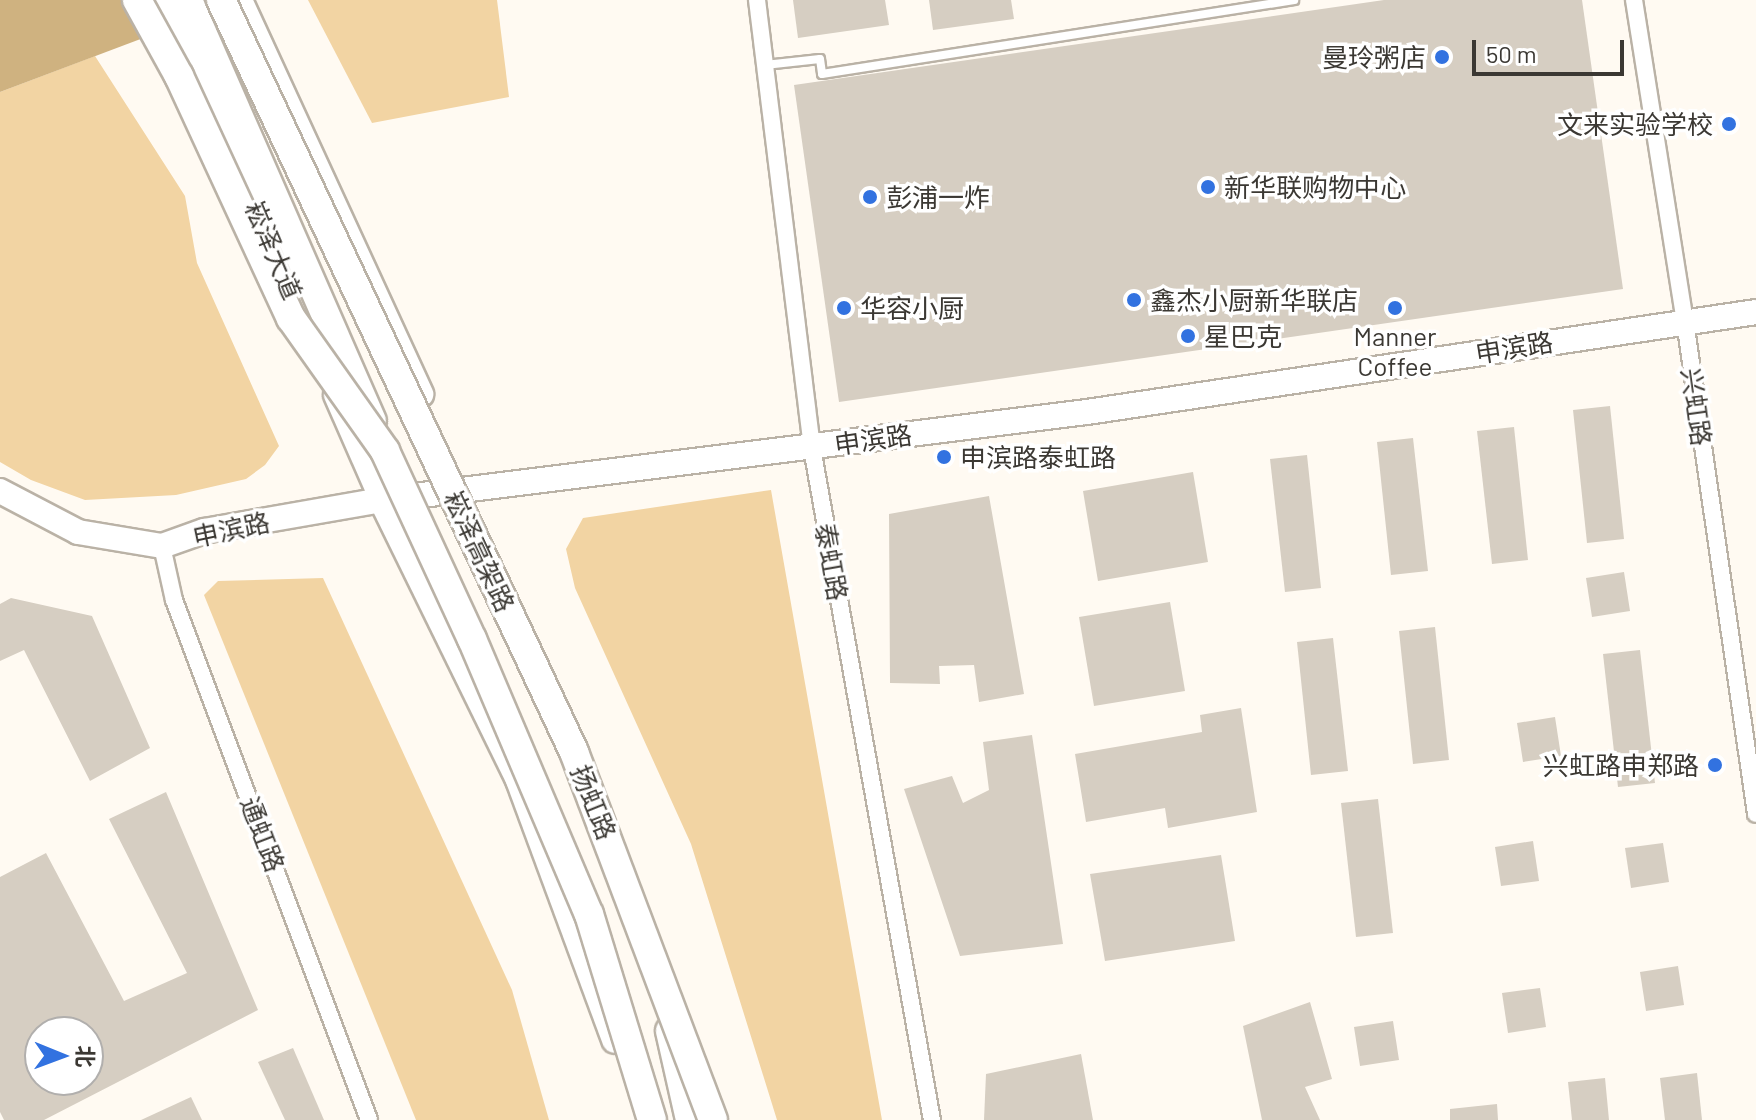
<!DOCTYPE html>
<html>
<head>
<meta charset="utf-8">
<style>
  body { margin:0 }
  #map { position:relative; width:1756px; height:1120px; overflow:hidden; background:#fffaf2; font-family:Barlow,"Noto Sans SC",sans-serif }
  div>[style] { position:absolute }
  .green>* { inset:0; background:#f2d4a3 }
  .water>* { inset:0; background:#cfb280 }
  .building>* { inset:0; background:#d6cec2 }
  .roads { filter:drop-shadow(2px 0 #bab2a6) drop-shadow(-2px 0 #bab2a6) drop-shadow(0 2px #bab2a6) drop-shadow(0 -2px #bab2a6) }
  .service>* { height:8px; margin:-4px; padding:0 4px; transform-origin:4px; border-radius:4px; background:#fff }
  .minor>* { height:16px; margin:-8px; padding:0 8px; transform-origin:8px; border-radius:8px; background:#fff }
  .secondary>* { height:24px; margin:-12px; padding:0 12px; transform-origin:12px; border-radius:12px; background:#fff }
  .primary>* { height:26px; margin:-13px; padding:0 13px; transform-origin:13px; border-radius:13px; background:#fff }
  .trunk>* { height:28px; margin:-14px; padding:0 14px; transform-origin:14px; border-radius:14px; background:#fff }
  .bridges { filter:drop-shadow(2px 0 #bab2a6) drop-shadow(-2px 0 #bab2a6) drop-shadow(0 2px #bab2a6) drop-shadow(0 -2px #bab2a6) }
  .trunk-bridge>* { height:28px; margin:-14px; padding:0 14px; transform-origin:14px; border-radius:14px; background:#fff }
  .dots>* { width:22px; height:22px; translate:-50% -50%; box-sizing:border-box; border:4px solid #fff; border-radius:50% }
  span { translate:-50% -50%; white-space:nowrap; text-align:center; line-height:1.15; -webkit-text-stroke:7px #fff; paint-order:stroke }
  .poi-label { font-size:26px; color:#3b3833 }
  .right { translate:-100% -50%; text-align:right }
  .left { translate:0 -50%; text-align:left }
  .street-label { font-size:26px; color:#3b3833 }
  .north { position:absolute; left:24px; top:1016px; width:80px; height:80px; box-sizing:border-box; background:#fff; border:2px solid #b1afad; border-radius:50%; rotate:91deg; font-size:22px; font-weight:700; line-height:32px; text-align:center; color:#3b3833 }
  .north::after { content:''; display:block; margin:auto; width:28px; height:36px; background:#3272e0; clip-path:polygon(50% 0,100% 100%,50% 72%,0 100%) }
  .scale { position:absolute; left:1472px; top:40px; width:152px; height:36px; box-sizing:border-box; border:4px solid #3b3833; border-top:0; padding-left:10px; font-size:24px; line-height:28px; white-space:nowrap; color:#3b3833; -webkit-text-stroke:6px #fff; paint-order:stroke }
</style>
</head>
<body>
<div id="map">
  <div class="green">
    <div style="clip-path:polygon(308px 0,497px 0,509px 97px,372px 123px)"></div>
    <div style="clip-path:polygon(95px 56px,185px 196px,197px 263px,279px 446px,265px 465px,246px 479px,176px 495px,85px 500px,31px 480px,0 462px,0 92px)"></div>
    <div style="clip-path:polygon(771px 490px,882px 1120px,777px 1120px,691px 844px,575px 588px,566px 549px,583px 518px)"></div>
    <div style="clip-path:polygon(323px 578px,512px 990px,549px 1120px,416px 1120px,204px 595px,218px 581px)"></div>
  </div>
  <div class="water">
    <div style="clip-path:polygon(0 0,244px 0,0 92px)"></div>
  </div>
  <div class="building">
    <div style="clip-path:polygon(793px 0,885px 0,889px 25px,798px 38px)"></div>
    <div style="clip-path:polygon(929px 0,1011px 0,1014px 19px,933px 30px)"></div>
    <div style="clip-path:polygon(1384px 0,1582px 0,1623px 289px,839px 402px,794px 85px)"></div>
    <div style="clip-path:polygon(1610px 406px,1624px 539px,1587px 543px,1573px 410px)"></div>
    <div style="clip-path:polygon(1514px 427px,1528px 560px,1492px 564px,1477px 431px)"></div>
    <div style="clip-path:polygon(1413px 438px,1428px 571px,1391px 575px,1377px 442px)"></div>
    <div style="clip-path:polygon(1307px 455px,1321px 588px,1285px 592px,1270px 459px)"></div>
    <div style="clip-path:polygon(1193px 472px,1208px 562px,1098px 581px,1083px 491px)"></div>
    <div style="clip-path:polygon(989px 496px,1024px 694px,979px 702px,974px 665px,939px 666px,940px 684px,890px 683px,889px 514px)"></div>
    <div style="clip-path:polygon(1624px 572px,1630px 611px,1592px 617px,1586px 578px)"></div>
    <div style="clip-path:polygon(11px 598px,92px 616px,150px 748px,90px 781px,24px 650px,0 661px,0 604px)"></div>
    <div style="clip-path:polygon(1170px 602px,1185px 691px,1094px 706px,1079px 617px)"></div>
    <div style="clip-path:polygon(1435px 627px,1449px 760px,1413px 764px,1399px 631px)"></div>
    <div style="clip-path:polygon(1333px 638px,1348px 771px,1311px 775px,1297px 642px)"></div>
    <div style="clip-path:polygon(1640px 650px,1655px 783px,1618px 787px,1603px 654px)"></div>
    <div style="clip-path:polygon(1241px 708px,1257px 812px,1168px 828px,1165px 808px,1086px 822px,1075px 754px,1202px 732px,1200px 715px)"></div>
    <div style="clip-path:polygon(1555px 717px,1561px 756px,1523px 762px,1517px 723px)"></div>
    <div style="clip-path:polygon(1032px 735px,1063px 944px,960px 956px,904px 789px,952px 776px,963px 803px,989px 790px,983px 742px)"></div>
    <div style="clip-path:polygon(evenodd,166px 792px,258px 1010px,44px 1120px,4px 1120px,0 1112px,0 877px,46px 853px,124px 1001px,187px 973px,109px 819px,166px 792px,40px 1032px,88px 1032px,88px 1080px,40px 1080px,40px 1032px)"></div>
    <div style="clip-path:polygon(1378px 799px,1393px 933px,1356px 937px,1341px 803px)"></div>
    <div style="clip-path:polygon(1533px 841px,1539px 881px,1501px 886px,1495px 847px)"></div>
    <div style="clip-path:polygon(1663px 843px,1669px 882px,1631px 888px,1625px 848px)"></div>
    <div style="clip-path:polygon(1221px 855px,1235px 941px,1105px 961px,1090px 874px)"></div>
    <div style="clip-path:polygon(1678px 966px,1684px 1005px,1646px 1011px,1640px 972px)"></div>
    <div style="clip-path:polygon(1540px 988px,1546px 1027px,1508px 1033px,1502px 993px)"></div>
    <div style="clip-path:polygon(1310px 1002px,1332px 1079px,1305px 1087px,1320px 1120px,1262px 1120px,1243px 1026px)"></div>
    <div style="clip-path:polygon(1393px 1021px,1399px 1060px,1360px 1066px,1354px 1027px)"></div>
    <div style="clip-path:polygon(293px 1048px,324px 1120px,285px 1120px,258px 1062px)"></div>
    <div style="clip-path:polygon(1081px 1054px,1093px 1120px,984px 1120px,986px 1074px)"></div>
    <div style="clip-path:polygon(1697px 1073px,1702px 1120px,1665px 1120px,1660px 1078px)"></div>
    <div style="clip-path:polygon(1605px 1078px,1609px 1120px,1572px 1120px,1568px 1082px)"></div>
    <div style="clip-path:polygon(191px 1097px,202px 1120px,141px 1120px)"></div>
    <div style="clip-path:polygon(1497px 1104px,1498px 1120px,1450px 1120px,1450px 1109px)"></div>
  </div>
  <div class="roads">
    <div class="service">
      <div style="left:765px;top:65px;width:55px;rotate:-6.2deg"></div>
      <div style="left:820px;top:59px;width:15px;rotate:82deg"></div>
      <div style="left:822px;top:74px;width:478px;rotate:-8.9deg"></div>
    </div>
    <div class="minor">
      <div style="left:757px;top:0;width:451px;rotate:83deg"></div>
      <div style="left:812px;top:448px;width:683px;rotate:79.88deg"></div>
      <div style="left:1634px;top:0;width:325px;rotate:81deg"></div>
      <div style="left:1685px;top:321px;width:498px;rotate:81.8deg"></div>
      <div style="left:162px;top:546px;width:55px;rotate:77.5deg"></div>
      <div style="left:174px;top:600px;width:555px;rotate:69.44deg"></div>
    </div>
    <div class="secondary">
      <div style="left:166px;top:0;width:254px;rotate:66.8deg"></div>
      <div style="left:240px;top:0;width:434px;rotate:65.3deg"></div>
      <div style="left:336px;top:395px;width:115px;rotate:66.3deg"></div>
      <div style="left:0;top:491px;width:88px;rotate:27.7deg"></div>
      <div style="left:78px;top:532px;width:85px;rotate:9.5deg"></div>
      <div style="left:162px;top:546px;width:45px;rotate:-19.7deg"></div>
      <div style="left:204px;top:531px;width:181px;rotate:-9.9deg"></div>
      <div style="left:382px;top:500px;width:710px;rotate:-7.12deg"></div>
      <div style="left:1087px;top:412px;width:676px;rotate:-8.5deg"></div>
    </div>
    <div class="primary">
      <div style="left:382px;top:500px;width:312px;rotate:63.9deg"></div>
      <div style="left:519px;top:780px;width:277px;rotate:69.7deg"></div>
    </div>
    <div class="trunk">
      <div style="left:188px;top:0;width:459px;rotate:66.4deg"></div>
      <div style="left:670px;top:1031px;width:91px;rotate:77.3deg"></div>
    </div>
  </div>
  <div class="bridges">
    <div class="trunk-bridge">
      <div style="left:137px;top:0;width:87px;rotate:61.1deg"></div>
      <div style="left:179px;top:76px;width:267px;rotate:65.2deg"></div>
      <div style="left:291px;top:318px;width:163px;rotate:54.7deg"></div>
      <div style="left:385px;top:451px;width:207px;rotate:65.2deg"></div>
      <div style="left:472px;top:639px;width:299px;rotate:67deg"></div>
      <div style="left:589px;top:914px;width:215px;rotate:73deg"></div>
      <div style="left:221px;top:0;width:831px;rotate:64.85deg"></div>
      <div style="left:574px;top:752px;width:393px;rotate:69.3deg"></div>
    </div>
  </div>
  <div class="dots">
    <div style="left:1442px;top:57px;background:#3272e0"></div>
    <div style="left:1729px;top:124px;background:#3272e0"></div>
    <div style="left:1208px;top:187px;background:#3272e0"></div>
    <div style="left:870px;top:197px;background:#3272e0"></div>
    <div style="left:1134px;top:300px;background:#3272e0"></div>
    <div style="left:844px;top:308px;background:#3272e0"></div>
    <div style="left:1395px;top:308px;background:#3272e0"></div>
    <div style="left:1188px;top:336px;background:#3272e0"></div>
    <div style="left:944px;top:457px;background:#3272e0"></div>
    <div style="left:1715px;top:765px;background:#3272e0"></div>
  </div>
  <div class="poi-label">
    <span class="right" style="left:1426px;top:57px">曼玲粥店</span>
    <span class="right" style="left:1713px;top:124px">文来实验学校</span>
    <span class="left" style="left:1224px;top:187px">新华联购物中心</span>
    <span class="left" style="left:886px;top:197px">彭浦一炸</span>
    <span class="left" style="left:1150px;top:300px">鑫杰小厨新华联店</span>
    <span class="left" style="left:860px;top:308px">华容小厨</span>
    <span class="left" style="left:1204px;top:336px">星巴克</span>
    <span style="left:1395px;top:351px">Manner<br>Coffee</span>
    <span class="left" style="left:960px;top:457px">申滨路泰虹路</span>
    <span class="right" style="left:1699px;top:765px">兴虹路申郑路</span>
  </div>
  <div class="street-label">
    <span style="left:274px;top:250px;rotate:67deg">崧泽大道</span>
    <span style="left:1514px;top:347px;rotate:-9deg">申滨路</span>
    <span style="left:1697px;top:407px;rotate:82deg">兴虹路</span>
    <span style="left:873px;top:439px;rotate:-8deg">申滨路</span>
    <span style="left:231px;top:529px;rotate:-12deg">申滨路</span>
    <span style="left:480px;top:551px;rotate:65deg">崧泽高架路</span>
    <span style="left:832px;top:562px;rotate:80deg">泰虹路</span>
    <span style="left:594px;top:802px;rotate:68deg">扬虹路</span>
    <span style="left:263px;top:834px;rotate:69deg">通虹路</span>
  </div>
  <div class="north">北</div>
  <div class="scale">50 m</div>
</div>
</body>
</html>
